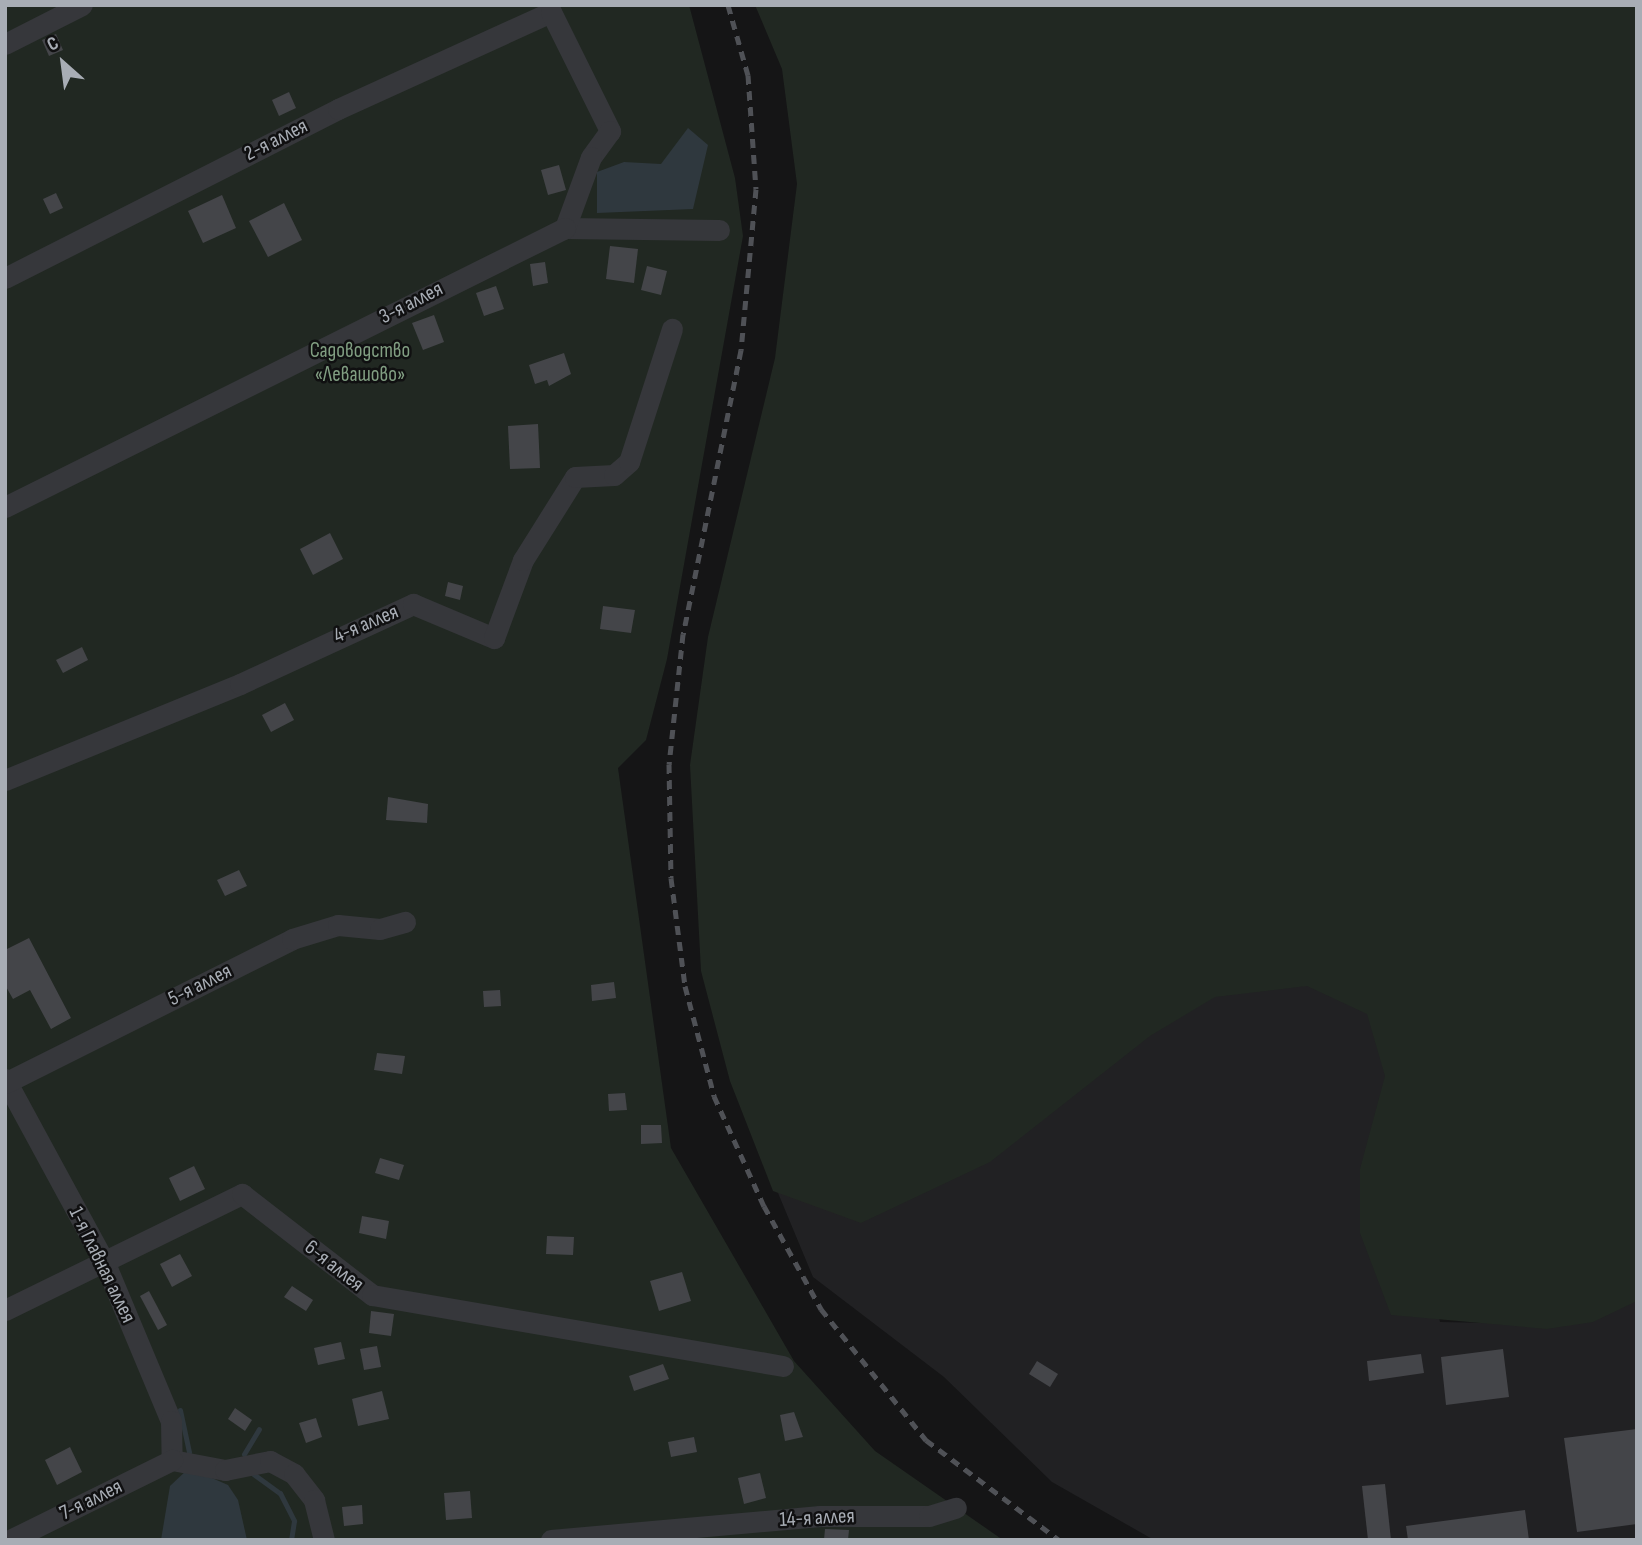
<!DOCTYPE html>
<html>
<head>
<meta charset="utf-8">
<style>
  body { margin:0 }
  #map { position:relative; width:1642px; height:1545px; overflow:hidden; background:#151516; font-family:"Sofia Sans Condensed",sans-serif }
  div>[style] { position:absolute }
  .built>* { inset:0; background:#212123 }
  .green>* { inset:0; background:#212822 }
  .water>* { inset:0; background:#2f383e }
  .stream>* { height:5px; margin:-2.5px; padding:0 2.5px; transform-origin:2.5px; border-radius:2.5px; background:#2f383e }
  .building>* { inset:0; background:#444549 }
  .minor>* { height:21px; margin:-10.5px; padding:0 10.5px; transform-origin:10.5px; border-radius:10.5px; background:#36373b }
  .rail>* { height:5px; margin-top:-2.5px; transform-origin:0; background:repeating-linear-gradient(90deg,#4f5156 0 9px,transparent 0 16px) }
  span { translate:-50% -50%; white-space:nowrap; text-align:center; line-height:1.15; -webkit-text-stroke:5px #101011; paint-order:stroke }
  .street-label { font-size:21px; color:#a8adb5 }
  .park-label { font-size:21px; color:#819e82 }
  .frame { position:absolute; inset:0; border:7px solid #a8adb5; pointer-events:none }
  .north { position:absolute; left:28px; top:28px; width:70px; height:70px; -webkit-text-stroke:5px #101011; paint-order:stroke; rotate:332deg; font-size:19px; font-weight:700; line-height:28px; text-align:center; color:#a8adb5 }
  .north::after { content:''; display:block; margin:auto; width:24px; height:32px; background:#a8adb5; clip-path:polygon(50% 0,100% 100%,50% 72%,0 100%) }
</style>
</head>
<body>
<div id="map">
  <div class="built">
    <div style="clip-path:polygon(1252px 959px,1379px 1008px,1440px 1322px,1491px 1323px,1637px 1299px,1637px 1540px,1154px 1540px,1052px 1482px,944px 1377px,813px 1277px,756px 1140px)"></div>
  </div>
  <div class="green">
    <div style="clip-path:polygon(5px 5px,689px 5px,735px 178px,743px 236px,667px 659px,646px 740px,618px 768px,671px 1148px,794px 1361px,875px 1451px,1003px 1540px,5px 1540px)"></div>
    <div style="clip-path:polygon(755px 5px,1637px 5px,1637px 1301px,1593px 1322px,1547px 1329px,1391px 1315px,1360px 1233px,1360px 1169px,1385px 1076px,1367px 1014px,1307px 986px,1215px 997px,1150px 1036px,990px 1162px,861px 1223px,773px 1191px,730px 1081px,701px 971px,690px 765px,708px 637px,775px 358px,797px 184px,782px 69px)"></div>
  </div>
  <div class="water">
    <div style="clip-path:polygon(688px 128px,708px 145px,693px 209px,597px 213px,597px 172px,624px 162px,661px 164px)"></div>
    <div style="clip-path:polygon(189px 1468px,228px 1485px,238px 1500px,247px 1540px,161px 1540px,170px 1486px)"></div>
  </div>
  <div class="stream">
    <div style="left:180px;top:1410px;width:43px;rotate:77.9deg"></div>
    <div style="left:244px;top:1454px;width:29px;rotate:-59deg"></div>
    <div style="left:252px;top:1473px;width:34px;rotate:36deg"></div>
    <div style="left:280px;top:1493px;width:31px;rotate:63deg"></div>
    <div style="left:294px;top:1521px;width:19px;rotate:99deg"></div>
  </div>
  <div class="building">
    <div style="clip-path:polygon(56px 34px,63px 50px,49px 56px,42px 40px)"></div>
    <div style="clip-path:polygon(289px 92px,296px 108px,279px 116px,272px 100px)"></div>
    <div style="clip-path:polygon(559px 165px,566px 190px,548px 195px,541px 170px)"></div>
    <div style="clip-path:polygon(56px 193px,63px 208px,50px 214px,43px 199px)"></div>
    <div style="clip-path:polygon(222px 195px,236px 228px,203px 243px,188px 211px)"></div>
    <div style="clip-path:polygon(284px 203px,302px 240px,268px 257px,249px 221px)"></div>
    <div style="clip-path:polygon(610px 246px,638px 249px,634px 283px,606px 279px)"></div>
    <div style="clip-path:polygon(545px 262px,548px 283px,533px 286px,530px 264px)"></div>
    <div style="clip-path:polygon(647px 266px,667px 271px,661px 295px,641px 290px)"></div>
    <div style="clip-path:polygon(496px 286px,504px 309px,484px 316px,476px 293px)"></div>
    <div style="clip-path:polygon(434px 315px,444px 342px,423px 350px,412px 323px)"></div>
    <div style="clip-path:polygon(564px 353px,571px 374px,549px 386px,547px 380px,535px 384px,529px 365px)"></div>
    <div style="clip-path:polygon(538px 424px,540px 468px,510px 469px,508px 426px)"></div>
    <div style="clip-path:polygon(330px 533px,343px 559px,313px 575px,300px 549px)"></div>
    <div style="clip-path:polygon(448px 582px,463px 586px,460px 600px,445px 596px)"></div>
    <div style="clip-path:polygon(603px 606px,635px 610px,631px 633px,600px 629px)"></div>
    <div style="clip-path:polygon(82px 647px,88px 660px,63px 673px,56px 660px)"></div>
    <div style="clip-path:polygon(285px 703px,294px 720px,271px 732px,262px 715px)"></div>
    <div style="clip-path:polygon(388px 797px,428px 804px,427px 823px,386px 820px)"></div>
    <div style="clip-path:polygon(239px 870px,247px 886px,225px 896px,217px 880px)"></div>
    <div style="clip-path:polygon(29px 938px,71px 1018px,51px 1029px,30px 990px,13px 999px,5px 985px,5px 950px)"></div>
    <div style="clip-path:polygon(614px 982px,616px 998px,592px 1001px,591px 985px)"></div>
    <div style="clip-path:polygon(500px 990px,501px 1006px,484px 1007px,483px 991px)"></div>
    <div style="clip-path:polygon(377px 1053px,405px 1056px,402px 1074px,374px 1070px)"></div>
    <div style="clip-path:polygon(625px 1093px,627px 1110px,609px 1111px,608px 1094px)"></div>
    <div style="clip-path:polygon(641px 1125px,661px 1125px,662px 1143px,641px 1144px)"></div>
    <div style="clip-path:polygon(380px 1158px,404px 1165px,399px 1180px,375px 1173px)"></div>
    <div style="clip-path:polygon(194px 1166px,205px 1189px,180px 1201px,169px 1178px)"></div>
    <div style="clip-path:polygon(362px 1216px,389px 1221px,386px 1239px,359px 1233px)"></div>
    <div style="clip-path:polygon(547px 1236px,574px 1237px,573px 1255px,546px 1254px)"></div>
    <div style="clip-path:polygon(180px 1254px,192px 1276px,172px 1287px,160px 1264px)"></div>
    <div style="clip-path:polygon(682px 1272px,691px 1301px,659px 1311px,650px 1281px)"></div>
    <div style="clip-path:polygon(292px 1286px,313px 1300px,306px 1311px,284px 1297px)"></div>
    <div style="clip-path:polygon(149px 1291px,167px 1325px,158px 1330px,140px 1296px)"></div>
    <div style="clip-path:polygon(371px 1311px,394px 1314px,391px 1336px,369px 1333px)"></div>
    <div style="clip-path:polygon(341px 1342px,345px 1359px,318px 1365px,314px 1348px)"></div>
    <div style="clip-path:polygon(377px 1346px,381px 1367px,364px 1370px,360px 1349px)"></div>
    <div style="clip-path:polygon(1503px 1349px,1509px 1397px,1446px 1405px,1441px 1357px)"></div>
    <div style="clip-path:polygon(1421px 1354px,1424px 1373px,1369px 1381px,1367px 1361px)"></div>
    <div style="clip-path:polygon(1037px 1361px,1058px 1374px,1050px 1387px,1029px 1374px)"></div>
    <div style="clip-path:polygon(663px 1364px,669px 1379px,634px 1391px,629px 1376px)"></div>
    <div style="clip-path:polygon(382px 1391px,389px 1419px,358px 1426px,352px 1399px)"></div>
    <div style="clip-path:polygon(235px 1408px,252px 1420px,245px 1431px,228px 1419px)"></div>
    <div style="clip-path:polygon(794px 1412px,803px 1437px,785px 1441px,780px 1415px)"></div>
    <div style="clip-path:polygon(316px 1418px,322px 1437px,306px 1443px,299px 1423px)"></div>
    <div style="clip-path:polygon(1637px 1429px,1637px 1524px,1577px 1532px,1564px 1438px)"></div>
    <div style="clip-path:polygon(694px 1437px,697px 1452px,671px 1457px,668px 1442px)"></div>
    <div style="clip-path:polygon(70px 1447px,82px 1472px,57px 1485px,45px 1460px)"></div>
    <div style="clip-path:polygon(760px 1473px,766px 1498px,744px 1504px,738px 1478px)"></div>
    <div style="clip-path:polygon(1385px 1484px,1391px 1540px,1368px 1540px,1362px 1486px)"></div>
    <div style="clip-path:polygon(470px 1491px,472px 1518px,446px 1520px,444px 1493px)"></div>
    <div style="clip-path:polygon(362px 1505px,363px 1524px,344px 1526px,342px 1507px)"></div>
    <div style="clip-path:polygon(1525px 1510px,1529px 1540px,1408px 1540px,1406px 1526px)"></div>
    <div style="clip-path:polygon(825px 1529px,849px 1530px,848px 1540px,824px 1540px)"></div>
  </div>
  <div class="minor">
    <div style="left:5px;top:44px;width:86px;rotate:-26.9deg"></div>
    <div style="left:565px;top:228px;width:154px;rotate:0.7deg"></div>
    <div style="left:5px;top:278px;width:373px;rotate:-26.9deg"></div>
    <div style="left:338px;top:109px;width:234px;rotate:-24.5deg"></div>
    <div style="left:551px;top:12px;width:133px;rotate:63.6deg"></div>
    <div style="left:610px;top:131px;width:32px;rotate:126deg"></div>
    <div style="left:591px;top:157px;width:76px;rotate:110.1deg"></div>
    <div style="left:565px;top:228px;width:626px;rotate:153.52deg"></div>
    <div style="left:5px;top:780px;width:254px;rotate:-22.2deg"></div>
    <div style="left:240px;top:684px;width:191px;rotate:-24.8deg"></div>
    <div style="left:413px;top:604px;width:88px;rotate:22.8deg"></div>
    <div style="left:494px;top:638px;width:83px;rotate:-69.6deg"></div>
    <div style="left:523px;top:560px;width:98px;rotate:-57.9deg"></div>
    <div style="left:575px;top:477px;width:39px;rotate:-3deg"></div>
    <div style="left:614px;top:475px;width:20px;rotate:-41deg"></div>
    <div style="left:629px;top:462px;width:140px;rotate:-72.1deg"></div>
    <div style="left:5px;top:1079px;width:207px;rotate:61.5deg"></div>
    <div style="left:104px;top:1261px;width:173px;rotate:67.3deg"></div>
    <div style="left:171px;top:1421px;width:39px;rotate:89deg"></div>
    <div style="left:5px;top:1083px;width:321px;rotate:-26.6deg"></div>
    <div style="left:292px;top:939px;width:48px;rotate:-16.9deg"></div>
    <div style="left:338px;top:925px;width:42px;rotate:5.4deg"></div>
    <div style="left:380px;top:929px;width:26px;rotate:-16deg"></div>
    <div style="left:5px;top:1310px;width:264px;rotate:-26.1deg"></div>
    <div style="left:242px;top:1194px;width:165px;rotate:37.8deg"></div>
    <div style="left:372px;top:1295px;width:417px;rotate:9.8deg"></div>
    <div style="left:172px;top:1460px;width:54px;rotate:10.7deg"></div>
    <div style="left:225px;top:1470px;width:46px;rotate:-11.3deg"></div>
    <div style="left:270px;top:1461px;width:27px;rotate:28deg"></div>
    <div style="left:294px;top:1474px;width:33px;rotate:52deg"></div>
    <div style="left:314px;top:1500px;width:41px;rotate:76deg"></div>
    <div style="left:10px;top:1540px;width:181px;rotate:-26.3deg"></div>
    <div style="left:551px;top:1540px;width:270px;rotate:-5.1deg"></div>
    <div style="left:820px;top:1516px;width:109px"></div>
    <div style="left:929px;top:1516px;width:28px;rotate:-17deg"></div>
  </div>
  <div class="rail">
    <div style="left:728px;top:5px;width:73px;rotate:74.1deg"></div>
    <div style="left:748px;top:75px;width:114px;rotate:86deg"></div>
    <div style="left:756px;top:189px;width:162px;rotate:95.3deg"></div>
    <div style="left:741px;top:350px;width:290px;rotate:101.5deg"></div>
    <div style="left:683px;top:634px;width:131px;rotate:96.1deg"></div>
    <div style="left:669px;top:764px;width:114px;rotate:89deg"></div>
    <div style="left:671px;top:878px;width:109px;rotate:82.6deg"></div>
    <div style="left:685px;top:986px;width:114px;rotate:75.2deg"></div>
    <div style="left:714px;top:1096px;width:121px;rotate:65.6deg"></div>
    <div style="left:764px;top:1206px;width:118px;rotate:61deg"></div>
    <div style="left:821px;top:1309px;width:168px;rotate:51.3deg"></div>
    <div style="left:926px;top:1440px;width:166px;rotate:36.9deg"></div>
  </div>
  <div class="street-label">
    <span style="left:276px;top:140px;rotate:-27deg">2-я аллея</span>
    <span style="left:411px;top:303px;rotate:-27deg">3-я аллея</span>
    <span style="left:366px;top:624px;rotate:-23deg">4-я аллея</span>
    <span style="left:200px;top:985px;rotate:-27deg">5-я аллея</span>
    <span style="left:102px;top:1265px;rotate:64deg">1-я Главная аллея</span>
    <span style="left:334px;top:1266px;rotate:38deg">6-я аллея</span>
    <span style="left:91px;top:1500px;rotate:-26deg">7-я аллея</span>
    <span style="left:817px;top:1518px;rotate:-3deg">14-я аллея</span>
  </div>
  <div class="park-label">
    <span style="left:360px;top:363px">Садоводство<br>«Левашово»</span>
  </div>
  <div class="frame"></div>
  <div class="north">С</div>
</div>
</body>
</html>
